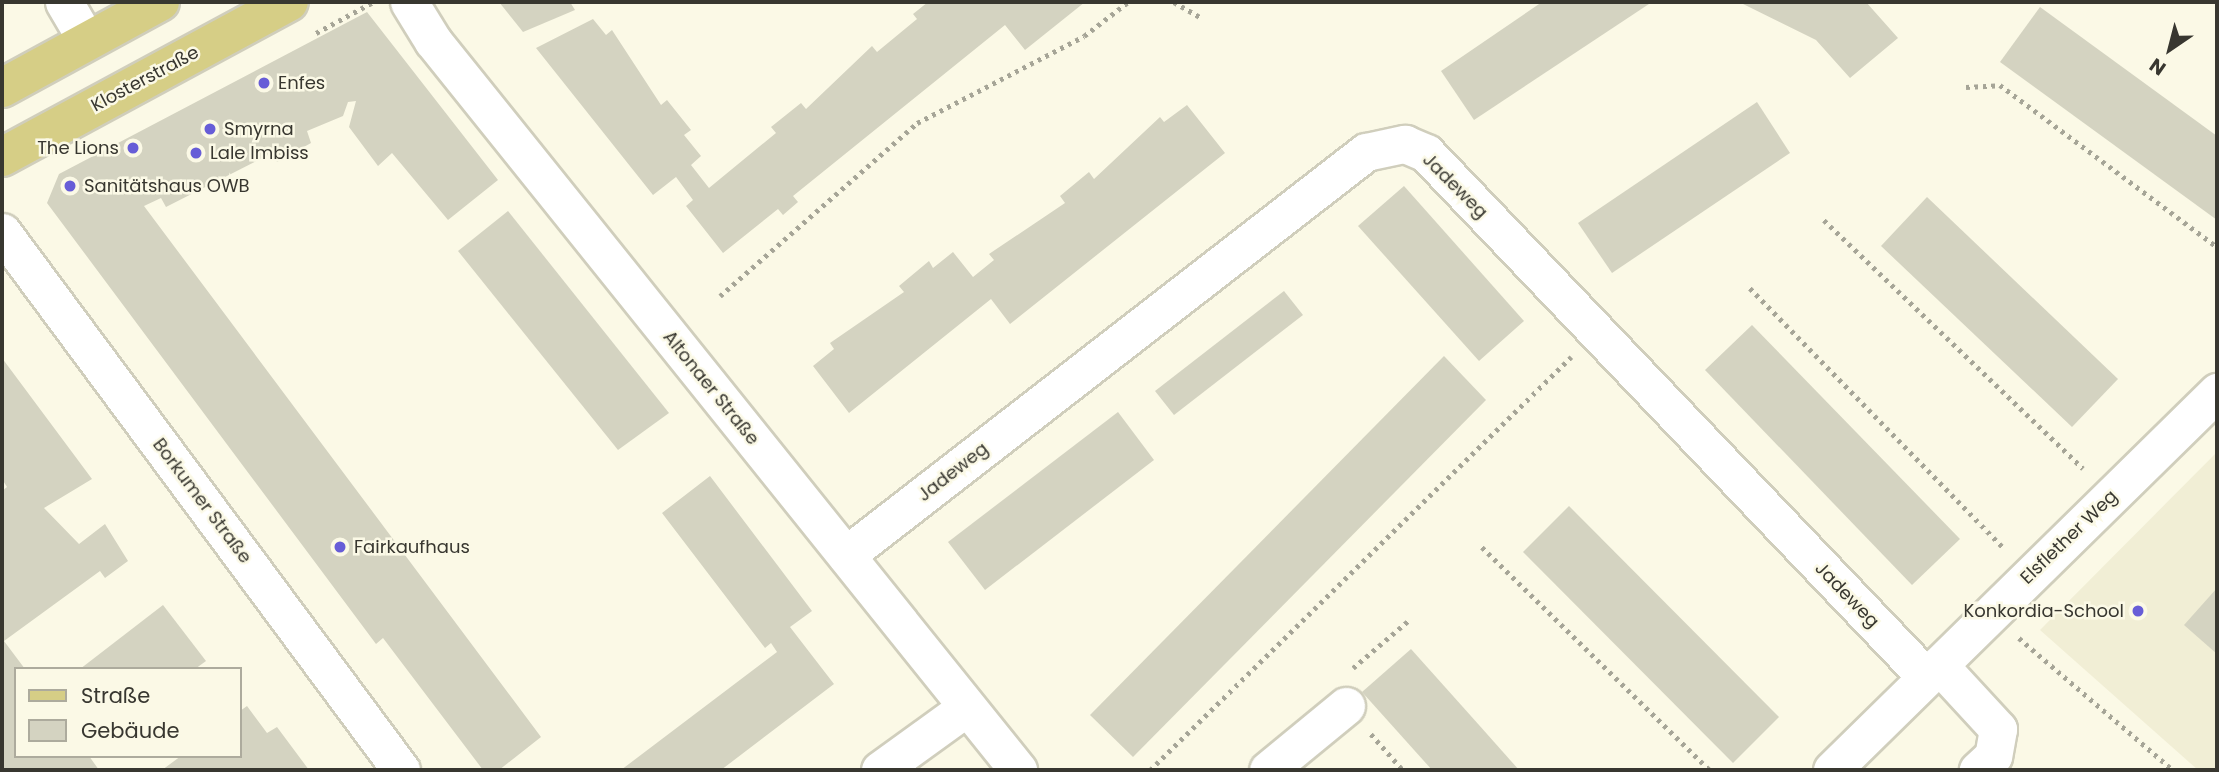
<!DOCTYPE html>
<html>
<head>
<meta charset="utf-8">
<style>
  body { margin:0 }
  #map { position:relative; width:2219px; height:772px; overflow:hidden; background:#fbf9e6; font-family:Poppins,sans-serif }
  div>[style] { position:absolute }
  .built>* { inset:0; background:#f1eed5 }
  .building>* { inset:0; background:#d4d3c1 }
  .path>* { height:4.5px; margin-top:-2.25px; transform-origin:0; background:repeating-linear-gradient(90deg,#a6a597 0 3.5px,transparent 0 8.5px) }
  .roads { filter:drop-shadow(2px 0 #d0cebc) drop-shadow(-2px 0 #d0cebc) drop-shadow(0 2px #d0cebc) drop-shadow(0 -2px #d0cebc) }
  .minor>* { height:37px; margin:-18.5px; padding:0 18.5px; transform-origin:18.5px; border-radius:18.5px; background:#fff }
  .major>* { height:38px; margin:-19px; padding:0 19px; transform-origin:19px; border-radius:19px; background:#d6ce86 }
  .dots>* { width:19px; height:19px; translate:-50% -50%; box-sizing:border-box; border:4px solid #fbf9e6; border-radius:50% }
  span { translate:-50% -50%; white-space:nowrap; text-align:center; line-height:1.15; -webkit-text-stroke:5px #fbf9e6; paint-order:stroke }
  .street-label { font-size:18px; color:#383730 }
  .poi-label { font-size:18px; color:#383730 }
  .left { translate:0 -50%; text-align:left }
  .right { translate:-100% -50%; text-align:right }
  .frame { position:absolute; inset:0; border:4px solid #383730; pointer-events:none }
  .legend { position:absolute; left:14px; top:667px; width:228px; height:91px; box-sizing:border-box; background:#fbf9e6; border:2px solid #adab9d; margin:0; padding:9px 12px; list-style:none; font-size:21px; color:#383730 }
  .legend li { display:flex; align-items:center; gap:14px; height:35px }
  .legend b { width:35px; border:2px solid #adab9d }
  .north { position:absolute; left:2135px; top:14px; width:70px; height:70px; -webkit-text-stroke:5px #fbf9e6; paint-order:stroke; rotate:215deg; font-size:19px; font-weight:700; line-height:28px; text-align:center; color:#383730 }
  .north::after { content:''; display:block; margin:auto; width:24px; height:32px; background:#383730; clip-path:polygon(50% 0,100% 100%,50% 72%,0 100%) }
</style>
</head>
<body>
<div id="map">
  <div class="built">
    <div style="clip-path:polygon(2217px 452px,2217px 770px,2198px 770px,2040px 630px)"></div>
  </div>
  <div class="building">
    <div style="clip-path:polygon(499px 2px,570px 2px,575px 10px,523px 32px)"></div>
    <div style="clip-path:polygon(928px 2px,1085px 2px,1025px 50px,1005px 25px,793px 196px,798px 202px,783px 215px,778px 209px,723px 253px,686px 206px,693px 200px,676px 177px,653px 195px,536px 48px,593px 19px,606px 35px,612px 30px,661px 105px,667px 100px,691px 130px,684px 135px,701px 156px,691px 165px,709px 188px,776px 133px,771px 127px,801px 103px,806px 109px,872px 46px,877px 52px,917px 19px,913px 14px)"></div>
    <div style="clip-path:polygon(1542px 2px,1652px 2px,1474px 120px,1441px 71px)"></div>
    <div style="clip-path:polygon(1739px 2px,1866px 2px,1898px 38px,1850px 78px,1816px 40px)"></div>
    <div style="clip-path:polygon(2040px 7px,2217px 136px,2217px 220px,2000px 62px)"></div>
    <div style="clip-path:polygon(367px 12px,498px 180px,448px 220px,392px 153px,378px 166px,349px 127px,356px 101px,348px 102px,343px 116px,307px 131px,311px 143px,277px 162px,272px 153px,166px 207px,161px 198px,144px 206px,541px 737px,499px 770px,483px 770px,383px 638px,376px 644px,47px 203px,59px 174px)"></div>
    <div style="clip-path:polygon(1757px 102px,1790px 153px,1612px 273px,1578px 223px)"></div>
    <div style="clip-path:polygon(1187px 105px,1225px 153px,1010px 324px,991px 299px,849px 413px,813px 366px,834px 349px,830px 343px,904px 292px,899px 286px,929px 261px,933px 268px,953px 252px,973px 277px,994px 260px,989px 254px,1065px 203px,1060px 196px,1089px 172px,1094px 179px,1160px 117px,1164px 122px)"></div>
    <div style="clip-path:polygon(1404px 186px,1524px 321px,1479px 361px,1358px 226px)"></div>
    <div style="clip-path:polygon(1927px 197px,2118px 379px,2072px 427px,1881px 246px)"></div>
    <div style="clip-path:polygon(508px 211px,669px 413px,618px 450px,458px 251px)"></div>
    <div style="clip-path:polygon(1284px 291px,1303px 315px,1174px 415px,1155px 391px)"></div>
    <div style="clip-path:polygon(1752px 325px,1960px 539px,1912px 585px,1705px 370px)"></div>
    <div style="clip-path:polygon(1444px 356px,1486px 400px,1133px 757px,1090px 715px)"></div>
    <div style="clip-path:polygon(2px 358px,92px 479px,44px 508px,79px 544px,105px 524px,128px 561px,105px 578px,100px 571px,4px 641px,25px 669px,16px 669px,16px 756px,89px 756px,99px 770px,2px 770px,2px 491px,7px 487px,2px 479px)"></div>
    <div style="clip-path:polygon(1118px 412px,1154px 460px,985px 590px,948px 542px)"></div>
    <div style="clip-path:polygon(710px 476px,812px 611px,790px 627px,834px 684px,721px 770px,621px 770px,777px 652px,771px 643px,765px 648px,662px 513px)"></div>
    <div style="clip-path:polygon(1569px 506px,1779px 717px,1733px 763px,1523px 552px)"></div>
    <div style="clip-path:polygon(2217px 588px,2217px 654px,2184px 625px)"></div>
    <div style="clip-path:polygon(163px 605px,206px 661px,195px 669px,80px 669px)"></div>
    <div style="clip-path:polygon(1411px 649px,1479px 725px,1519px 770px,1432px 770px,1362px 692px)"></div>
    <div style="clip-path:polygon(247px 706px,267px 733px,277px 727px,309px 770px,162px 770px,181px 756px,240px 756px,240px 711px)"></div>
  </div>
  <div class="path">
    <div style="left:1174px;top:2px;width:32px;rotate:30deg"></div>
    <div style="left:316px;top:33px;width:65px;rotate:-28.5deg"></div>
    <div style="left:1966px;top:87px;width:34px;rotate:-3deg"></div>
    <div style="left:2000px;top:85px;width:271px;rotate:36.7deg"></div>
    <div style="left:1824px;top:220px;width:359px;rotate:43.8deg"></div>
    <div style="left:1750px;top:288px;width:361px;rotate:45.7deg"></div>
    <div style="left:720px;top:296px;width:262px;rotate:-41.3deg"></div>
    <div style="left:917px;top:123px;width:188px;rotate:-27.5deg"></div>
    <div style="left:1084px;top:36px;width:56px;rotate:-37.7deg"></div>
    <div style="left:1482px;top:547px;width:319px;rotate:44.4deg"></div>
    <div style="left:2019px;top:638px;width:203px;rotate:40.6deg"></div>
    <div style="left:1353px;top:668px;width:72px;rotate:-40.5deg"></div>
    <div style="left:1371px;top:734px;width:48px;rotate:48.4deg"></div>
    <div style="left:1150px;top:770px;width:590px;rotate:-44.45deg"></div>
  </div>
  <div class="roads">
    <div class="minor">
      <div style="left:64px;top:2px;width:45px;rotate:59.5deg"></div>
      <div style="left:409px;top:2px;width:46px;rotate:58.4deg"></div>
      <div style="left:433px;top:41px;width:935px;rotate:51.25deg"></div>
      <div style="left:2px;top:232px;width:670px;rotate:53.44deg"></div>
      <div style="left:846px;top:555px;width:658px;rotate:-37.78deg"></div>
      <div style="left:1366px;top:152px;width:40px;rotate:-12deg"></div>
      <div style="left:1405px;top:144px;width:23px;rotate:23deg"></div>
      <div style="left:1426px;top:153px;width:724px;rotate:46.34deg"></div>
      <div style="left:1939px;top:665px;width:87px;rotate:47.3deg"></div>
      <div style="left:1998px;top:729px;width:27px;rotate:100deg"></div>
      <div style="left:1993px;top:756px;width:21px;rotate:137deg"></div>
      <div style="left:880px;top:770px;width:107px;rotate:-35.9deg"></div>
      <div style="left:1268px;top:770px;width:101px;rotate:-39.4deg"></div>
      <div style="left:1832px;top:770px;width:540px;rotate:-44.47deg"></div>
    </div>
    <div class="major">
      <div style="left:2px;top:88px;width:180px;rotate:-28.6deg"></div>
      <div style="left:2px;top:157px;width:326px;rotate:-28.4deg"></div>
    </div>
  </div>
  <div class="dots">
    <div style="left:264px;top:83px;background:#675dd7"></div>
    <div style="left:210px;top:129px;background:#675dd7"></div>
    <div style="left:133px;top:148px;background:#675dd7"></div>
    <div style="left:196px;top:153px;background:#675dd7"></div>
    <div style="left:70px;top:186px;background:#675dd7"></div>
    <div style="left:340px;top:547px;background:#675dd7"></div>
    <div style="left:2138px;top:611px;background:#675dd7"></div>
  </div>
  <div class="street-label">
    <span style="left:145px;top:79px;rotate:-28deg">Klosterstraße</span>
    <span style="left:1455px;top:186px;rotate:45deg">Jadeweg</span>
    <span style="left:711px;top:388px;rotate:51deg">Altonaer Straße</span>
    <span style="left:953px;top:472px;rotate:-38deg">Jadeweg</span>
    <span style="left:202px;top:501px;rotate:53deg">Borkumer Straße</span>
    <span style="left:2069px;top:537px;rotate:-44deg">Elsflether Weg</span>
    <span style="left:1847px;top:595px;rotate:46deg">Jadeweg</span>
  </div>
  <div class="poi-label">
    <span class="left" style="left:278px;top:83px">Enfes</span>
    <span class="left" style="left:224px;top:129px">Smyrna</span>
    <span class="right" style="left:119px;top:148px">The Lions</span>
    <span class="left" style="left:210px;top:153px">Lale Imbiss</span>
    <span class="left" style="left:84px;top:186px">Sanitätshaus OWB</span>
    <span class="left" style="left:354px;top:547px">Fairkaufhaus</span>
    <span class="right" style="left:2124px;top:611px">Konkordia-School</span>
  </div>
  <div class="frame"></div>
  <ul class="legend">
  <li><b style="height:9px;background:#d6ce86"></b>Straße</li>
  <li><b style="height:19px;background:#d4d3c1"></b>Gebäude</li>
  </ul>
  <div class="north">N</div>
</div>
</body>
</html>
